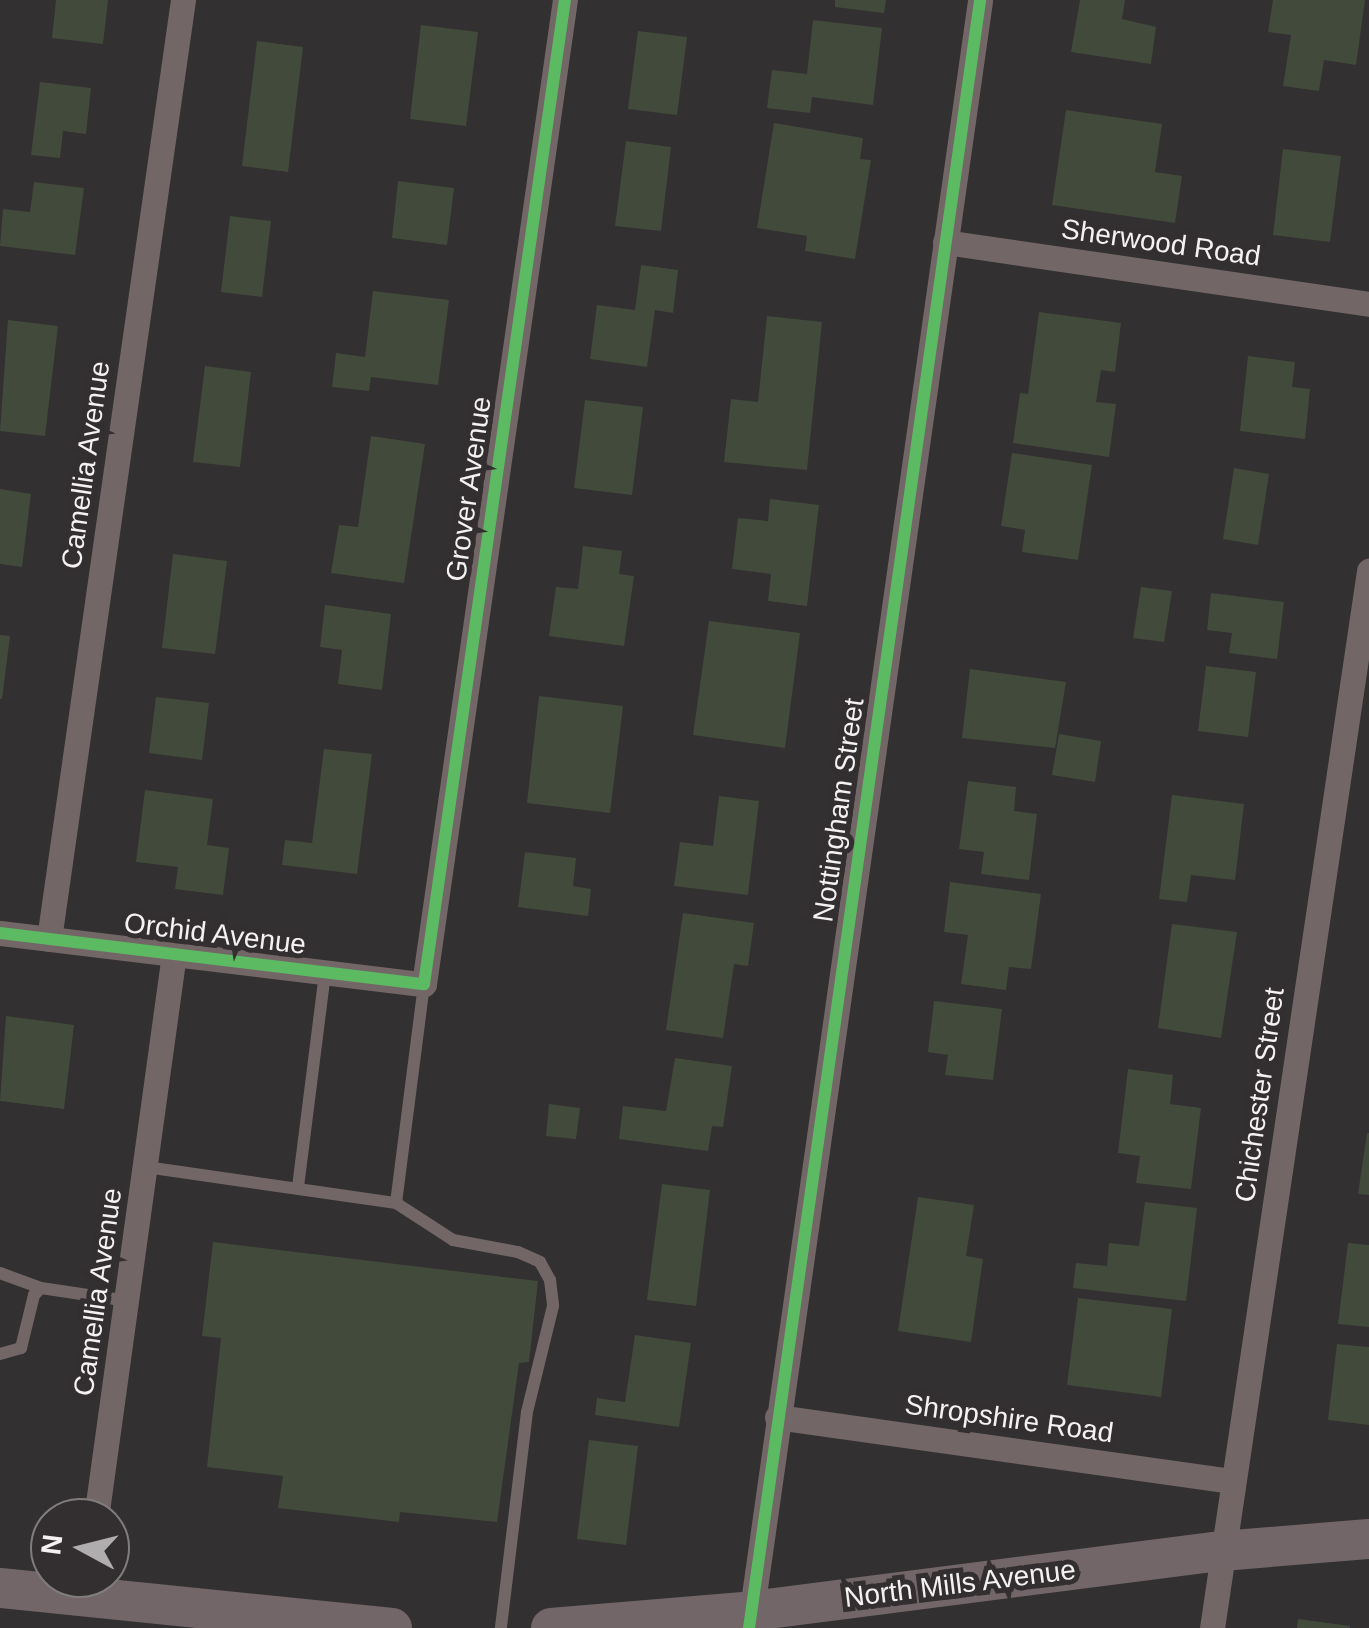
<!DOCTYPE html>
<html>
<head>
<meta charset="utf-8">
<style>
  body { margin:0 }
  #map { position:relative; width:1369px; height:1628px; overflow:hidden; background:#323031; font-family:Helvetica,sans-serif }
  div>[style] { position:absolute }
  .building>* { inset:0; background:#424a3b }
  .lane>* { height:12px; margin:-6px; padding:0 6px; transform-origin:6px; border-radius:6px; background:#736667 }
  .street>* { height:25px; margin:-12.5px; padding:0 12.5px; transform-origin:12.5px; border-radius:12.5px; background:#736667 }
  .primary>* { height:40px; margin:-20px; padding:0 20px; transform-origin:20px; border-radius:20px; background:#736668 }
  .cycleway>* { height:12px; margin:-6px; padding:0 6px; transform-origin:6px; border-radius:6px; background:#5cba63 }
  span { translate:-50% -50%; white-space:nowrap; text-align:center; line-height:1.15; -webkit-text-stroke:10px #332f30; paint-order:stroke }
  .street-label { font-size:28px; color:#f3f1f1 }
  .north { position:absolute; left:30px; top:1498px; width:100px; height:100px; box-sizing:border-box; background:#332f30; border:2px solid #807d7d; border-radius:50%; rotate:277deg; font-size:28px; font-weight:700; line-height:40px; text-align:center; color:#f3f1f1 }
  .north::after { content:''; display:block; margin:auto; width:35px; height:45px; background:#afadae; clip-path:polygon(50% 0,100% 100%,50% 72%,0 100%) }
</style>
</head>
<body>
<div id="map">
  <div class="building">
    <div style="clip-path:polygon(56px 0,108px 0,103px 44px,52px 38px)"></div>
    <div style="clip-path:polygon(835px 0,886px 0,884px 13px,835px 7px)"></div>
    <div style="clip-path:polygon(1080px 0,1125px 0,1122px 19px,1156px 27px,1151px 64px,1071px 52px)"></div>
    <div style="clip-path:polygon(1273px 0,1365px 0,1356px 65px,1324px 60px,1319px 91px,1283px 86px,1291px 35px,1268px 32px)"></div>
    <div style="clip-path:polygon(813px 20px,882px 28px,873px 105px,812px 97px,810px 113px,767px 108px,772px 70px,807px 74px)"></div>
    <div style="clip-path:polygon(421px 25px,478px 32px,466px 126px,410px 119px)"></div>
    <div style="clip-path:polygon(638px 31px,687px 37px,677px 115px,628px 109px)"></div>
    <div style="clip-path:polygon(257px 41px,303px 47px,288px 172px,242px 166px)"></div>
    <div style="clip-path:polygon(40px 82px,91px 88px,86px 134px,63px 131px,60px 158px,31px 155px)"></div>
    <div style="clip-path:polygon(1066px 110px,1162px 124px,1155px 172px,1182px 176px,1175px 223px,1052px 205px)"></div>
    <div style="clip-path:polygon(774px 123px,863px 138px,860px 159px,871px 160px,855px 259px,805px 251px,807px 236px,757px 228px)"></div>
    <div style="clip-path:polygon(626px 141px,671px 147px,661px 231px,615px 226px)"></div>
    <div style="clip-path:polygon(1283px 149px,1341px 156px,1330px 242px,1273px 235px)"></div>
    <div style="clip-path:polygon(398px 181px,454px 188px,447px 245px,392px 238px)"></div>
    <div style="clip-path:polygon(34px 182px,84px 188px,75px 255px,0 246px,3px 209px,30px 212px)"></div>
    <div style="clip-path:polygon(230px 216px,271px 221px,262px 297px,221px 292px)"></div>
    <div style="clip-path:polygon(641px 265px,678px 270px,673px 313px,655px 310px,647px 367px,590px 359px,597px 305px,635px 310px)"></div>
    <div style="clip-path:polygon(373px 291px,449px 300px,438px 385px,371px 377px,369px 391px,332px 387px,336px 353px,365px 357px)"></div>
    <div style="clip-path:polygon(1039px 312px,1121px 323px,1115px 372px,1101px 370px,1096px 402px,1116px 404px,1109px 457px,1013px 443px,1020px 393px,1028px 394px)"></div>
    <div style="clip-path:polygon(767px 316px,822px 322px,807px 470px,724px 462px,731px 399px,758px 402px)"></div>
    <div style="clip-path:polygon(8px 320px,58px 326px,45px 436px,0 431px)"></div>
    <div style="clip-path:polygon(1248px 356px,1295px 362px,1292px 387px,1310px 389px,1305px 439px,1240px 431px)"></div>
    <div style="clip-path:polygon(205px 366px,251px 372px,240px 467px,193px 462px)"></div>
    <div style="clip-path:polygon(585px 400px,643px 407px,632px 495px,574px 488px)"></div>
    <div style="clip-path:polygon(371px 436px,425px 444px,404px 583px,331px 573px,339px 525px,358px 527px)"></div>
    <div style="clip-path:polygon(1012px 453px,1092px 465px,1078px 560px,1022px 552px,1025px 530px,1001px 526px)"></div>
    <div style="clip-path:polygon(1234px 468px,1269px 474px,1258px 545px,1223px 539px)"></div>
    <div style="clip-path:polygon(0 489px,31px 494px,22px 567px,0 564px)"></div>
    <div style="clip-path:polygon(770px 499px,819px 505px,807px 606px,768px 601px,771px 574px,732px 569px,738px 518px,768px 521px)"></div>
    <div style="clip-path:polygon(583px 546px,622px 551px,619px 574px,634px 576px,624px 646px,549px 636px,556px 587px,578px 589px)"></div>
    <div style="clip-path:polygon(173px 554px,227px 561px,215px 654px,162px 648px)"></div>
    <div style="clip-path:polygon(1141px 587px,1172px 591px,1164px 642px,1133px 638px)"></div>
    <div style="clip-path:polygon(1211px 593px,1284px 602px,1277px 659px,1229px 653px,1232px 633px,1207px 630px)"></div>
    <div style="clip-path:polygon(325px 605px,391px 614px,382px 690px,338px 684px,342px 650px,320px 647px)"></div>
    <div style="clip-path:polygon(709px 621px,800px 633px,785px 748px,693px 735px)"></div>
    <div style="clip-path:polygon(0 635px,10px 636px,2px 699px,0 699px)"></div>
    <div style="clip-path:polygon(1206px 666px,1256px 672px,1248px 737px,1198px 731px)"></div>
    <div style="clip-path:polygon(970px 669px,1066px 682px,1055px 748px,962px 738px)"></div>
    <div style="clip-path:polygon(539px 696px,623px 706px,610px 813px,527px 803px)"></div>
    <div style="clip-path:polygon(156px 697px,209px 703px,202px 760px,149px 753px)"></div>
    <div style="clip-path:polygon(1059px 734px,1101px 741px,1095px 782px,1052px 775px)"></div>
    <div style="clip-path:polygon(324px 749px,372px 754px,357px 874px,282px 865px,285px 840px,312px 843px)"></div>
    <div style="clip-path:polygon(968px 781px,1016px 787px,1014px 811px,1037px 814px,1029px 880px,981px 874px,984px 852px,959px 849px)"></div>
    <div style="clip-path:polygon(145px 790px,213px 799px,207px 845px,229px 848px,223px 895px,175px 889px,178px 867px,136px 862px)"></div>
    <div style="clip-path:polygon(1172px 795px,1244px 804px,1235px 880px,1191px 875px,1187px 902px,1159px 899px)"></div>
    <div style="clip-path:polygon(719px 796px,759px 801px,748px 895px,674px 886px,680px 842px,713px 846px)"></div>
    <div style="clip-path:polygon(525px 852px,576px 858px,573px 886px,591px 889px,588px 916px,518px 907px)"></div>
    <div style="clip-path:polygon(950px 882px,1041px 894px,1031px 969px,1009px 967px,1006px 990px,961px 984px,968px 935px,944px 932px)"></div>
    <div style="clip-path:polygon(683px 913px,754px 923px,748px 966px,734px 964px,723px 1038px,666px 1030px)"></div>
    <div style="clip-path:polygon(1172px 924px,1237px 932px,1221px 1038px,1158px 1028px)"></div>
    <div style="clip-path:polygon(934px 1001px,1002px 1009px,993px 1080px,945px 1075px,948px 1055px,928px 1052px)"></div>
    <div style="clip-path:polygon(6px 1016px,74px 1025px,64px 1109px,0 1101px)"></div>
    <div style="clip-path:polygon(675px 1058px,732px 1066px,723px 1127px,712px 1126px,708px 1151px,619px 1139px,623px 1106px,666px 1111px)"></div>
    <div style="clip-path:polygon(1128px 1069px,1173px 1075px,1170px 1104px,1201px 1108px,1191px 1189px,1136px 1183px,1140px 1156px,1118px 1153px)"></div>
    <div style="clip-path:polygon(549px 1104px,580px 1108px,576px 1139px,546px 1136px)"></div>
    <div style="clip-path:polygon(1367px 1133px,1369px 1133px,1369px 1195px,1358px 1194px)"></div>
    <div style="clip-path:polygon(662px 1184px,710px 1190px,696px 1306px,647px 1300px)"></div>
    <div style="clip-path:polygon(918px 1197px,974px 1205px,966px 1256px,983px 1259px,971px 1342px,898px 1331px)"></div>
    <div style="clip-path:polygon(1145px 1202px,1197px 1208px,1186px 1301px,1073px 1288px,1076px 1263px,1107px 1266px,1109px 1243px,1139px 1246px)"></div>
    <div style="clip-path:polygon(213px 1242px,538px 1281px,529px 1362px,519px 1363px,497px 1522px,400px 1512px,399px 1522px,278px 1508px,283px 1476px,207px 1467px,221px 1338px,202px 1336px)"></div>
    <div style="clip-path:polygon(1348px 1243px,1369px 1245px,1369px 1327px,1338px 1324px)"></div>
    <div style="clip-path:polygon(1078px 1298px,1172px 1309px,1161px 1397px,1067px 1385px)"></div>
    <div style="clip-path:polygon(635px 1335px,691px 1343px,679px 1427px,595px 1415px,597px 1398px,625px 1402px)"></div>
    <div style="clip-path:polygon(1337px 1344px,1369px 1347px,1369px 1425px,1328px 1420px)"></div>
    <div style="clip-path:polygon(589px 1440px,638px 1446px,626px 1545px,577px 1539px)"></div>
    <div style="clip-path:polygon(1298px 1619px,1350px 1626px,1350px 1628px,1297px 1628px)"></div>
  </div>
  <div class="lane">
    <div style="left:146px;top:1167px;width:253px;rotate:8.2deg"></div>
    <div style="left:396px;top:1203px;width:68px;rotate:33deg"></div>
    <div style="left:453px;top:1240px;width:66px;rotate:10.5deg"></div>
    <div style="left:518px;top:1252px;width:24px;rotate:24deg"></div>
    <div style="left:540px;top:1262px;width:21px;rotate:61deg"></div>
    <div style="left:550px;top:1280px;width:26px;rotate:83deg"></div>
    <div style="left:553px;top:1306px;width:109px;rotate:103.8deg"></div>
    <div style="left:527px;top:1412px;width:218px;rotate:96.9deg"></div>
    <div style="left:298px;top:1187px;width:216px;rotate:-82.8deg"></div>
    <div style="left:396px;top:1203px;width:221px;rotate:-82.7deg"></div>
    <div style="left:0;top:1273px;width:44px;rotate:20.1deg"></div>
    <div style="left:0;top:1354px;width:22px;rotate:-16deg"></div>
    <div style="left:21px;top:1348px;width:55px;rotate:-76.2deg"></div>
    <div style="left:34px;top:1295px;width:10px;rotate:-45deg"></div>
    <div style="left:41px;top:1288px;width:88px;rotate:8.5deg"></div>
  </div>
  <div class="street">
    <div style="left:945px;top:242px;width:429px;rotate:8.3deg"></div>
    <div style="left:0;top:933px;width:427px;rotate:6.9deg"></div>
    <div style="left:424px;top:984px;width:994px;rotate:-81.85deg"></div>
    <div style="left:49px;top:939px;width:949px;rotate:-81.88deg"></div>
    <div style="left:777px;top:1417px;width:460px;rotate:8deg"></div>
    <div style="left:96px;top:1518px;width:569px;rotate:-82.13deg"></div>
    <div style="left:750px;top:1623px;width:1639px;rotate:-81.93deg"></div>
    <div style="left:1212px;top:1628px;width:1069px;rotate:-81.55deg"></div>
  </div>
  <div class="primary">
    <div style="left:0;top:1588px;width:394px;rotate:5.8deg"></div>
    <div style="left:551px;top:1628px;width:202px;rotate:-4.8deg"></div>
    <div style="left:752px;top:1611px;width:474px;rotate:-7.3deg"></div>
    <div style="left:1222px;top:1551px;width:147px;rotate:-4.7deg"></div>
  </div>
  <div class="cycleway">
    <div style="left:0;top:933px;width:427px;rotate:6.9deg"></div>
    <div style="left:424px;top:984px;width:994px;rotate:-81.85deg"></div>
    <div style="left:749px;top:1628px;width:1644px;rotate:-81.92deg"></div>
  </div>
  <div class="street-label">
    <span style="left:1161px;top:243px;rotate:8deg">Sherwood Road</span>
    <span style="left:86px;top:465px;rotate:-82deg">Camellia Avenue</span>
    <span style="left:469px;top:489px;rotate:-82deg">Grover Avenue</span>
    <span style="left:839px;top:810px;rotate:-82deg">Nottingham Street</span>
    <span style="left:215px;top:934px;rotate:7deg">Orchid Avenue</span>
    <span style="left:1260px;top:1095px;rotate:-82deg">Chichester Street</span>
    <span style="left:98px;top:1292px;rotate:-82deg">Camellia Avenue</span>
    <span style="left:1009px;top:1419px;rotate:8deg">Shropshire Road</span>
    <span style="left:960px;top:1584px;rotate:-7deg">North Mills Avenue</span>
  </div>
  <div class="north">N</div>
</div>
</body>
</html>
